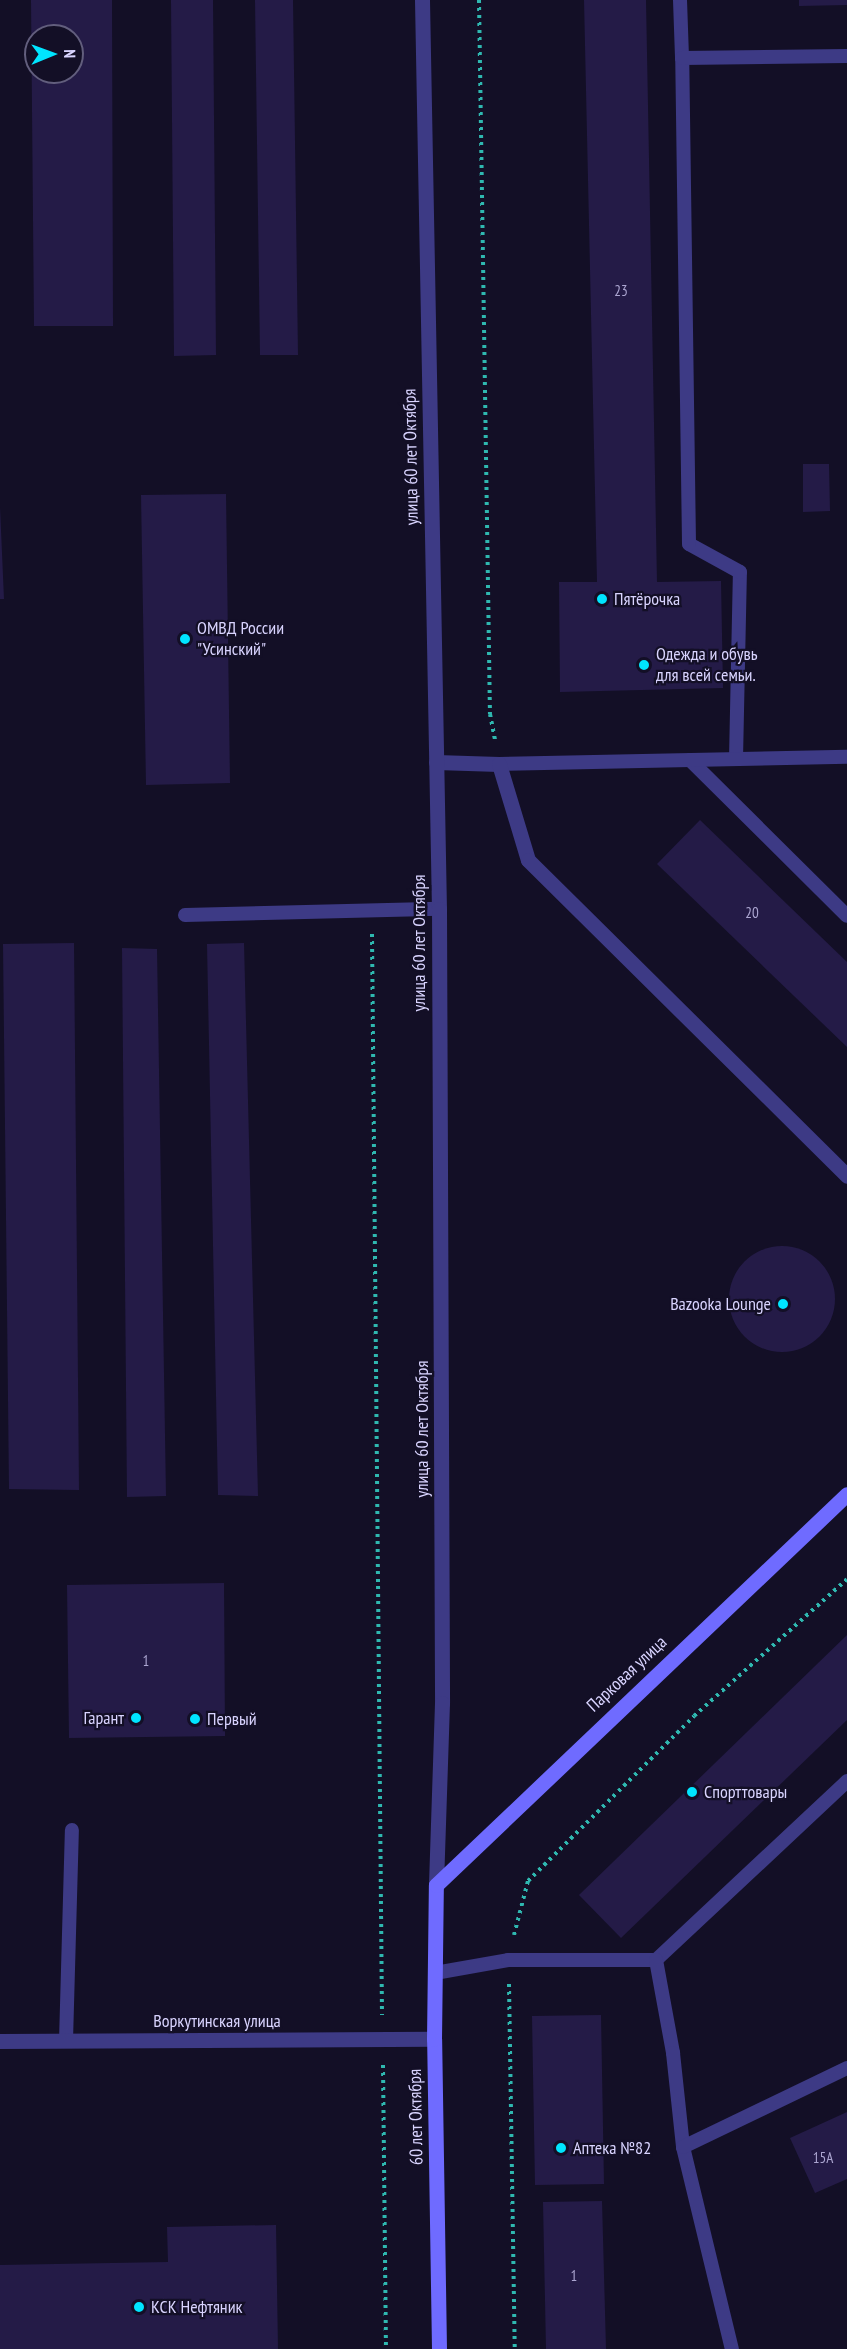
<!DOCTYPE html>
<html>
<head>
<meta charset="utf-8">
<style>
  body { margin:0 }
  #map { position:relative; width:847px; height:2349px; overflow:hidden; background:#130f26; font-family:"PT Sans Narrow",sans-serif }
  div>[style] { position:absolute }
  .building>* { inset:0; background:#241b47 }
  .round { border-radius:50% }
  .path>* { height:4px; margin-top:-2px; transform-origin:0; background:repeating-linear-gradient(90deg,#2fb8b0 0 3px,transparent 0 7.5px) }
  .service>* { height:14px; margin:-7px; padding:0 7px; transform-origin:7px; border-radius:7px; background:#3d3a85 }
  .minor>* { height:15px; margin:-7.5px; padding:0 7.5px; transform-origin:7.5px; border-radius:7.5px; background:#3d3a85 }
  .tertiary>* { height:15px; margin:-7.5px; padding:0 7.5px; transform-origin:7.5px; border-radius:7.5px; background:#3d3a85 }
  .secondary>* { height:15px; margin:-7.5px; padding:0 7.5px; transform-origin:7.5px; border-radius:7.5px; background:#6f6bff }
  .dots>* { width:16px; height:16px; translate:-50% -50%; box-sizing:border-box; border:3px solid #130f26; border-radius:50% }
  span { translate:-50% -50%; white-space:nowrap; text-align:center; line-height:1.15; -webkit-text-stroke:4.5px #130f26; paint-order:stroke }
  .number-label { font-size:15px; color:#aca6d1 }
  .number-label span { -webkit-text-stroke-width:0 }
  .street-label { font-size:18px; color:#d9d4ff }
  .poi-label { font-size:18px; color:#d9d4ff }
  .left { translate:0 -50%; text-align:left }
  .right { translate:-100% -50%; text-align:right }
  .north { position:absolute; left:24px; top:24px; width:60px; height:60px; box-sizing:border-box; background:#130f26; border:2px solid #625e7d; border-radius:50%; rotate:89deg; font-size:16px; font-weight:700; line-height:24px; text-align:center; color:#d9d4ff }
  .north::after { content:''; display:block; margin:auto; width:21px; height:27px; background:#00e5ff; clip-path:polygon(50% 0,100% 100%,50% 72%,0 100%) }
</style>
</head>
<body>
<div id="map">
  <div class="building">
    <div style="clip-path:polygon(evenodd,31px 0,112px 0,113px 326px,34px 326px,31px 0,36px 36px,72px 36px,72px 72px,36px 72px,36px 36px)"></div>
    <div style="clip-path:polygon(171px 0,213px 0,216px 355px,174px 356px)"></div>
    <div style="clip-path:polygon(255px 0,293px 0,298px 355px,260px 355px)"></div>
    <div style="clip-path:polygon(584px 0,646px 0,657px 582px,721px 581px,723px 688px,560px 692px,559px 582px,597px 582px)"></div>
    <div style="clip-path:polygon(799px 0,847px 0,847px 5px,799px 6px)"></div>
    <div style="clip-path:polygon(803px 464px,829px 464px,830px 511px,803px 512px)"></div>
    <div style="clip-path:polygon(226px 494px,230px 783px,146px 785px,141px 495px)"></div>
    <div style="clip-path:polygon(0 507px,4px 599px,0 599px)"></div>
    <div style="clip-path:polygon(700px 820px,847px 962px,847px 1047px,657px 864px)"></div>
    <div style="clip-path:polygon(74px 943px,79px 1490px,9px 1489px,3px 944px)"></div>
    <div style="clip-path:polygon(244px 943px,258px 1496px,218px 1495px,207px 944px)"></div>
    <div style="clip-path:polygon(122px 948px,157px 949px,166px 1496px,127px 1497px)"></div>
    <div class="round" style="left:729px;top:1246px;width:106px;height:106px"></div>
    <div style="clip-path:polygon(224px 1583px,225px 1736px,69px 1738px,67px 1585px)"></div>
    <div style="clip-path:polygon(847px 1635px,847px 1720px,621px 1938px,579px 1895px)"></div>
    <div style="clip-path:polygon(601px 2015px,604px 2184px,535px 2185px,532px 2016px)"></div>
    <div style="clip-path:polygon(847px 2112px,847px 2179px,815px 2193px,790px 2138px)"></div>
    <div style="clip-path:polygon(602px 2201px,606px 2349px,546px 2349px,543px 2202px)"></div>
    <div style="clip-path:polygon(276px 2225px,278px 2349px,0 2349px,0 2265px,168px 2262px,167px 2227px)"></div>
  </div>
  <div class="path">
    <div style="left:479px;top:0;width:714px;rotate:89.12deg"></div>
    <div style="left:490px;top:714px;width:26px;rotate:79deg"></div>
    <div style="left:372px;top:934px;width:1081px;rotate:89.47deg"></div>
    <div style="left:514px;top:1935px;width:56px;rotate:-75.5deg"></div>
    <div style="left:528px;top:1881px;width:234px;rotate:-44.8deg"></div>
    <div style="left:694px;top:1716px;width:205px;rotate:-41.8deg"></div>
    <div style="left:509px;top:1984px;width:365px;rotate:89.1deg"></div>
    <div style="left:383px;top:2065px;width:284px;rotate:89.4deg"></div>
  </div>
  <div class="service">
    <div style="left:680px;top:0;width:58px;rotate:88deg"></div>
    <div style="left:736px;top:759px;width:187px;rotate:-88.8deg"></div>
    <div style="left:740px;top:572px;width:58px;rotate:-151.2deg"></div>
    <div style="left:689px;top:544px;width:486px;rotate:-90.8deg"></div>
    <div style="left:682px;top:58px;width:165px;rotate:-0.7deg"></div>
    <div style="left:690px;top:760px;width:221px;rotate:44.8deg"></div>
    <div style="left:499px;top:764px;width:348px;rotate:-1.2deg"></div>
    <div style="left:185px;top:915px;width:254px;rotate:-1.4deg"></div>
    <div style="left:656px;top:1960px;width:262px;rotate:-43.1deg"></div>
    <div style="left:435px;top:1973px;width:74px;rotate:-10.1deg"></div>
    <div style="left:508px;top:1960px;width:148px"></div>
    <div style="left:656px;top:1960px;width:95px;rotate:79.6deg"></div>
    <div style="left:673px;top:2053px;width:95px;rotate:83.9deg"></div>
    <div style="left:683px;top:2147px;width:208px;rotate:76.4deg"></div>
    <div style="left:66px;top:2041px;width:211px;rotate:-88.4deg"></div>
    <div style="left:683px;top:2147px;width:182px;rotate:-25.7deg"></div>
  </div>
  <div class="minor">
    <div style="left:436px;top:762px;width:63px;rotate:1.8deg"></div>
    <div style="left:499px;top:764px;width:100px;rotate:73.2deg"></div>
    <div style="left:528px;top:860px;width:449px;rotate:44.7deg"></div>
    <div style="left:0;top:2041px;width:434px;rotate:-0.3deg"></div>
  </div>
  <div class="tertiary">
    <div style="left:422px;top:0;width:909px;rotate:88.93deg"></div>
    <div style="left:439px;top:909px;width:794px;rotate:89.78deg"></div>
    <div style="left:442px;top:1703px;width:182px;rotate:91.9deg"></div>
  </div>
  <div class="secondary">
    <div style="left:439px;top:2349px;width:310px;rotate:-90.9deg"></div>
    <div style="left:434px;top:2039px;width:154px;rotate:-89.3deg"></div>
    <div style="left:436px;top:1885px;width:567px;rotate:-43.57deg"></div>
  </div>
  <div class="dots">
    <div style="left:602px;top:599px;background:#00e5ff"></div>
    <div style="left:185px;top:639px;background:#00e5ff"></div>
    <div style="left:644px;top:665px;background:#00e5ff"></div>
    <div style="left:783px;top:1304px;background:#00e5ff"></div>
    <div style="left:136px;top:1718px;background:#00e5ff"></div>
    <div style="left:195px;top:1719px;background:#00e5ff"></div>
    <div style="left:692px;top:1792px;background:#00e5ff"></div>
    <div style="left:561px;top:2148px;background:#00e5ff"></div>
    <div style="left:139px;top:2307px;background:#00e5ff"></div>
  </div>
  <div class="number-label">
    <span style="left:621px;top:291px">23</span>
    <span style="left:752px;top:913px">20</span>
    <span style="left:146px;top:1661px">1</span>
    <span style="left:823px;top:2158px">15А</span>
    <span style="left:574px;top:2276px">1</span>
  </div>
  <div class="street-label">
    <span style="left:411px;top:457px;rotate:-91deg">улица 60 лет Октября</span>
    <span style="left:419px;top:943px;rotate:-90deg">улица 60 лет Октября</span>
    <span style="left:422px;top:1429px;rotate:-90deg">улица 60 лет Октября</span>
    <span style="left:627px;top:1674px;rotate:-43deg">Парковая улица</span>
    <span style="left:217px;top:2021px">Воркутинская улица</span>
    <span style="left:416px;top:2117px;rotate:-91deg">60 лет Октября</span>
  </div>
  <div class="poi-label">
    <span class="left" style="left:614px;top:599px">Пятёрочка</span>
    <span class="left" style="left:197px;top:639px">ОМВД России<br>"Усинский"</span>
    <span class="left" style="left:656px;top:665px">Одежда и обувь<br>для всей семьи.</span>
    <span class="right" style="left:771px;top:1304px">Bazooka Lounge</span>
    <span class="right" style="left:124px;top:1718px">Гарант</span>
    <span class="left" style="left:207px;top:1719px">Первый</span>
    <span class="left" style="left:704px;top:1792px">Спорттовары</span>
    <span class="left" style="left:573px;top:2148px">Аптека №82</span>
    <span class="left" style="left:151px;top:2307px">КСК Нефтяник</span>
  </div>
  <div class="north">N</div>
</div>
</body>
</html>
